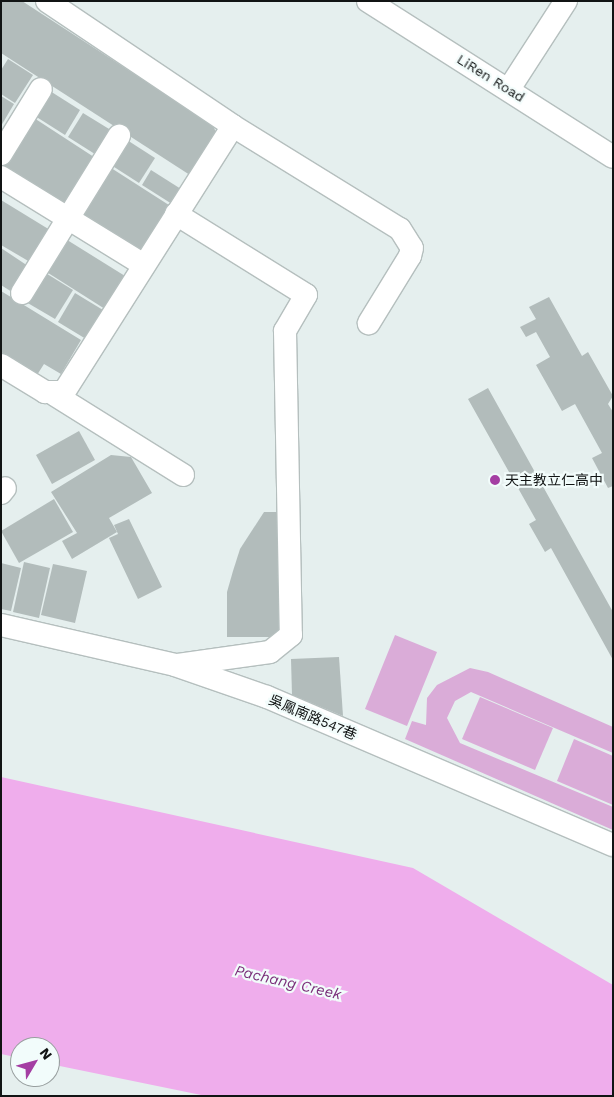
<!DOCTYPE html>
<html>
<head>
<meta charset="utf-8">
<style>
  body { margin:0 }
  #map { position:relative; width:614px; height:1097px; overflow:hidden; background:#e5efee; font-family:"Work Sans","Noto Sans TC",sans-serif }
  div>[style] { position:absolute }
  .green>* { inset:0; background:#daacd8 }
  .water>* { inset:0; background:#efadec }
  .building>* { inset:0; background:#b2bcbb }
  .roads { filter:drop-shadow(1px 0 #b5bfbe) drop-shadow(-1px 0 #b5bfbe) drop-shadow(0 1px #b5bfbe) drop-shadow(0 -1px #b5bfbe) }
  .minor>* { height:22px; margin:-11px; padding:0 11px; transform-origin:11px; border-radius:11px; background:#fff }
  .dots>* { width:14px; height:14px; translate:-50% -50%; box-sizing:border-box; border:2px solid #f2fcfb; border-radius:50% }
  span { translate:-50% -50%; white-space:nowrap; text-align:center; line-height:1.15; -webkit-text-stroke:4.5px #f2fcfb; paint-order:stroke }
  .street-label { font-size:14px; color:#111414 }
  .poi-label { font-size:14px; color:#111414 }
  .left { translate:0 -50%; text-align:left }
  .water-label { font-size:15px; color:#7b307a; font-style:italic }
  .frame { position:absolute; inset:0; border:2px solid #111414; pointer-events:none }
  .north { position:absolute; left:10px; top:1037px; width:50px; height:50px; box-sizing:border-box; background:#f2fcfb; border:1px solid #989f9f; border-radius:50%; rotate:53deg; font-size:14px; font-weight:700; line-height:20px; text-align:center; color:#111414 }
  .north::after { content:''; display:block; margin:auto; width:18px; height:22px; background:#a43ea3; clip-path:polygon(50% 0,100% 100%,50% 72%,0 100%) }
</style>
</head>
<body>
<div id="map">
  <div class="green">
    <div style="clip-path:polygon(395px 635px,437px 652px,407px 726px,365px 709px)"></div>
    <div style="clip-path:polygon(470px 668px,488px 672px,613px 727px,613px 753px,471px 692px,455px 701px,447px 718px,460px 743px,613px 807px,613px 830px,405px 739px,412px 721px,426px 725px,427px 698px,437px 685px)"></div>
    <div style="clip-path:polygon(480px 697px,553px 728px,535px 770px,462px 739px)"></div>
    <div style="clip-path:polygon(574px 739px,613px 756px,613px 805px,557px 781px)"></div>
  </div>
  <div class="water">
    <div style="clip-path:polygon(1px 777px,413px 868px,613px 985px,613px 1096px,206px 1096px,50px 1064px,50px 1047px,20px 1047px,20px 1058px,1px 1054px)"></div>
  </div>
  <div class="building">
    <div style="clip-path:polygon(1px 1px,22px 1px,213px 125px,218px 138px,193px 177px,1px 53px)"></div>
    <div style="clip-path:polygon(8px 59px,33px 75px,15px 103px,1px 94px,1px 70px)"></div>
    <div style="clip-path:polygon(50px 91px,80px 110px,65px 135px,35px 116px)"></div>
    <div style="clip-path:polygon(1px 96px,14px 104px,1px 126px)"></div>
    <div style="clip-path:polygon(83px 113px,114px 132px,98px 156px,68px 137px)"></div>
    <div style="clip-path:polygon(34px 118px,97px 159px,66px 208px,3px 167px)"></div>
    <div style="clip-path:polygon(127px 140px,155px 158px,139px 183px,111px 165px)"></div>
    <div style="clip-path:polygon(108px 166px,172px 207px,141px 256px,77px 214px)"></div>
    <div style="clip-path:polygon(151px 170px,181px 189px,172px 204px,142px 185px)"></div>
    <div style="clip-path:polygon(1px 200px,50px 230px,30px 262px,1px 245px)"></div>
    <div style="clip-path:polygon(64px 238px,125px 276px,105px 309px,45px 271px)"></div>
    <div style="clip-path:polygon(1px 248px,28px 266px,12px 292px,1px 285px)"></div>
    <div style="clip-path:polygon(44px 272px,73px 290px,55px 319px,26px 302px)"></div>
    <div style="clip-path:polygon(1px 291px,81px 340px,61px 374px,44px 364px,37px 375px,1px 352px)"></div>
    <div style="clip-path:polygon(75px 293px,103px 310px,86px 339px,58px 322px)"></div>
    <div style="clip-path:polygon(549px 297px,582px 356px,588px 352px,613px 396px,608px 404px,613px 412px,613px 486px,608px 488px,592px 458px,602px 453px,575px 404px,562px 411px,536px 365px,550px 357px,536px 332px,526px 337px,520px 327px,536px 319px,529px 307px)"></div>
    <div style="clip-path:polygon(488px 388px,613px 612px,613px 660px,551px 548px,545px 552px,529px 524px,536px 520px,468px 399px)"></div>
    <div style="clip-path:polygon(79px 431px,95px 460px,52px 484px,36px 455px)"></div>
    <div style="clip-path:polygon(111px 455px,131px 457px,152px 493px,109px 518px,117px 532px,72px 559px,62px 541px,77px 533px,51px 492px)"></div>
    <div style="clip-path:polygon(54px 499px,73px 532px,19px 563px,1px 531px)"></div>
    <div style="clip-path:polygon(264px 512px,278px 512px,279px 637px,227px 637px,227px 592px,233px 571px,240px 549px)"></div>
    <div style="clip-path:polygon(129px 519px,162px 587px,138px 599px,109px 538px,118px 534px,114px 525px)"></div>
    <div style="clip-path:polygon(24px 562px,50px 568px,39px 618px,13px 612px)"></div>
    <div style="clip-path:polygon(1px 563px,21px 568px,11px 611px,1px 609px)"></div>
    <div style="clip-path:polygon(53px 564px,87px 571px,75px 623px,41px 615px)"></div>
    <div style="clip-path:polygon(339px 657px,343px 716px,292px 695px,291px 659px)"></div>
  </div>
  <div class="roads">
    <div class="minor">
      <div style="left:47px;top:1px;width:224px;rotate:33.9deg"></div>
      <div style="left:233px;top:126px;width:196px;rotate:31.7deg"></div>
      <div style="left:400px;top:229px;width:22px;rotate:58deg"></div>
      <div style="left:412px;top:248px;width:8px;rotate:104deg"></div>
      <div style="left:410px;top:256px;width:79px;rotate:121.5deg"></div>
      <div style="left:368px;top:1px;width:290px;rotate:32.5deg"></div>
      <div style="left:509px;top:89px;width:105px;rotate:-57.1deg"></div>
      <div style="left:1px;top:154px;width:76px;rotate:-58.4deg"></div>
      <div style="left:1px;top:177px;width:168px;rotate:31.6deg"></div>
      <div style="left:176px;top:214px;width:153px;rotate:31.9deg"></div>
      <div style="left:306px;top:295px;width:42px;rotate:120.3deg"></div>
      <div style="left:285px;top:331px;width:304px;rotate:88.9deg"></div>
      <div style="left:291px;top:635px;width:27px;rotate:141deg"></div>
      <div style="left:270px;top:652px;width:93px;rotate:172deg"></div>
      <div style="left:22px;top:293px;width:185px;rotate:-58.3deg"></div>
      <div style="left:1px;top:365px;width:52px;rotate:31.5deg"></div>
      <div style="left:45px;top:392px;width:19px"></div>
      <div style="left:64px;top:392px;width:315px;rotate:-57.6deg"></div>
      <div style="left:55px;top:395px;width:151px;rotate:32deg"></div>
      <div style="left:1px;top:493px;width:6px;rotate:-51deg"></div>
      <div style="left:1px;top:625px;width:179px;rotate:12.9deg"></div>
      <div style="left:175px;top:665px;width:97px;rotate:19.2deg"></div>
      <div style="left:267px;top:697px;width:376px;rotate:23.2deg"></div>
    </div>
  </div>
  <div class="dots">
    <div style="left:495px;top:480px;background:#a43ea3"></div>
  </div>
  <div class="street-label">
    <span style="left:491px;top:78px;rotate:32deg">LiRen Road</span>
    <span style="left:313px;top:717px;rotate:23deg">吳鳳南路547巷</span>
  </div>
  <div class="poi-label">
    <span class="left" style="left:505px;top:480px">天主教立仁高中</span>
  </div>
  <div class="water-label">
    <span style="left:288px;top:983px;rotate:13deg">Pachang Creek</span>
  </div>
  <div class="frame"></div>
  <div class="north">N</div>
</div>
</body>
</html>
